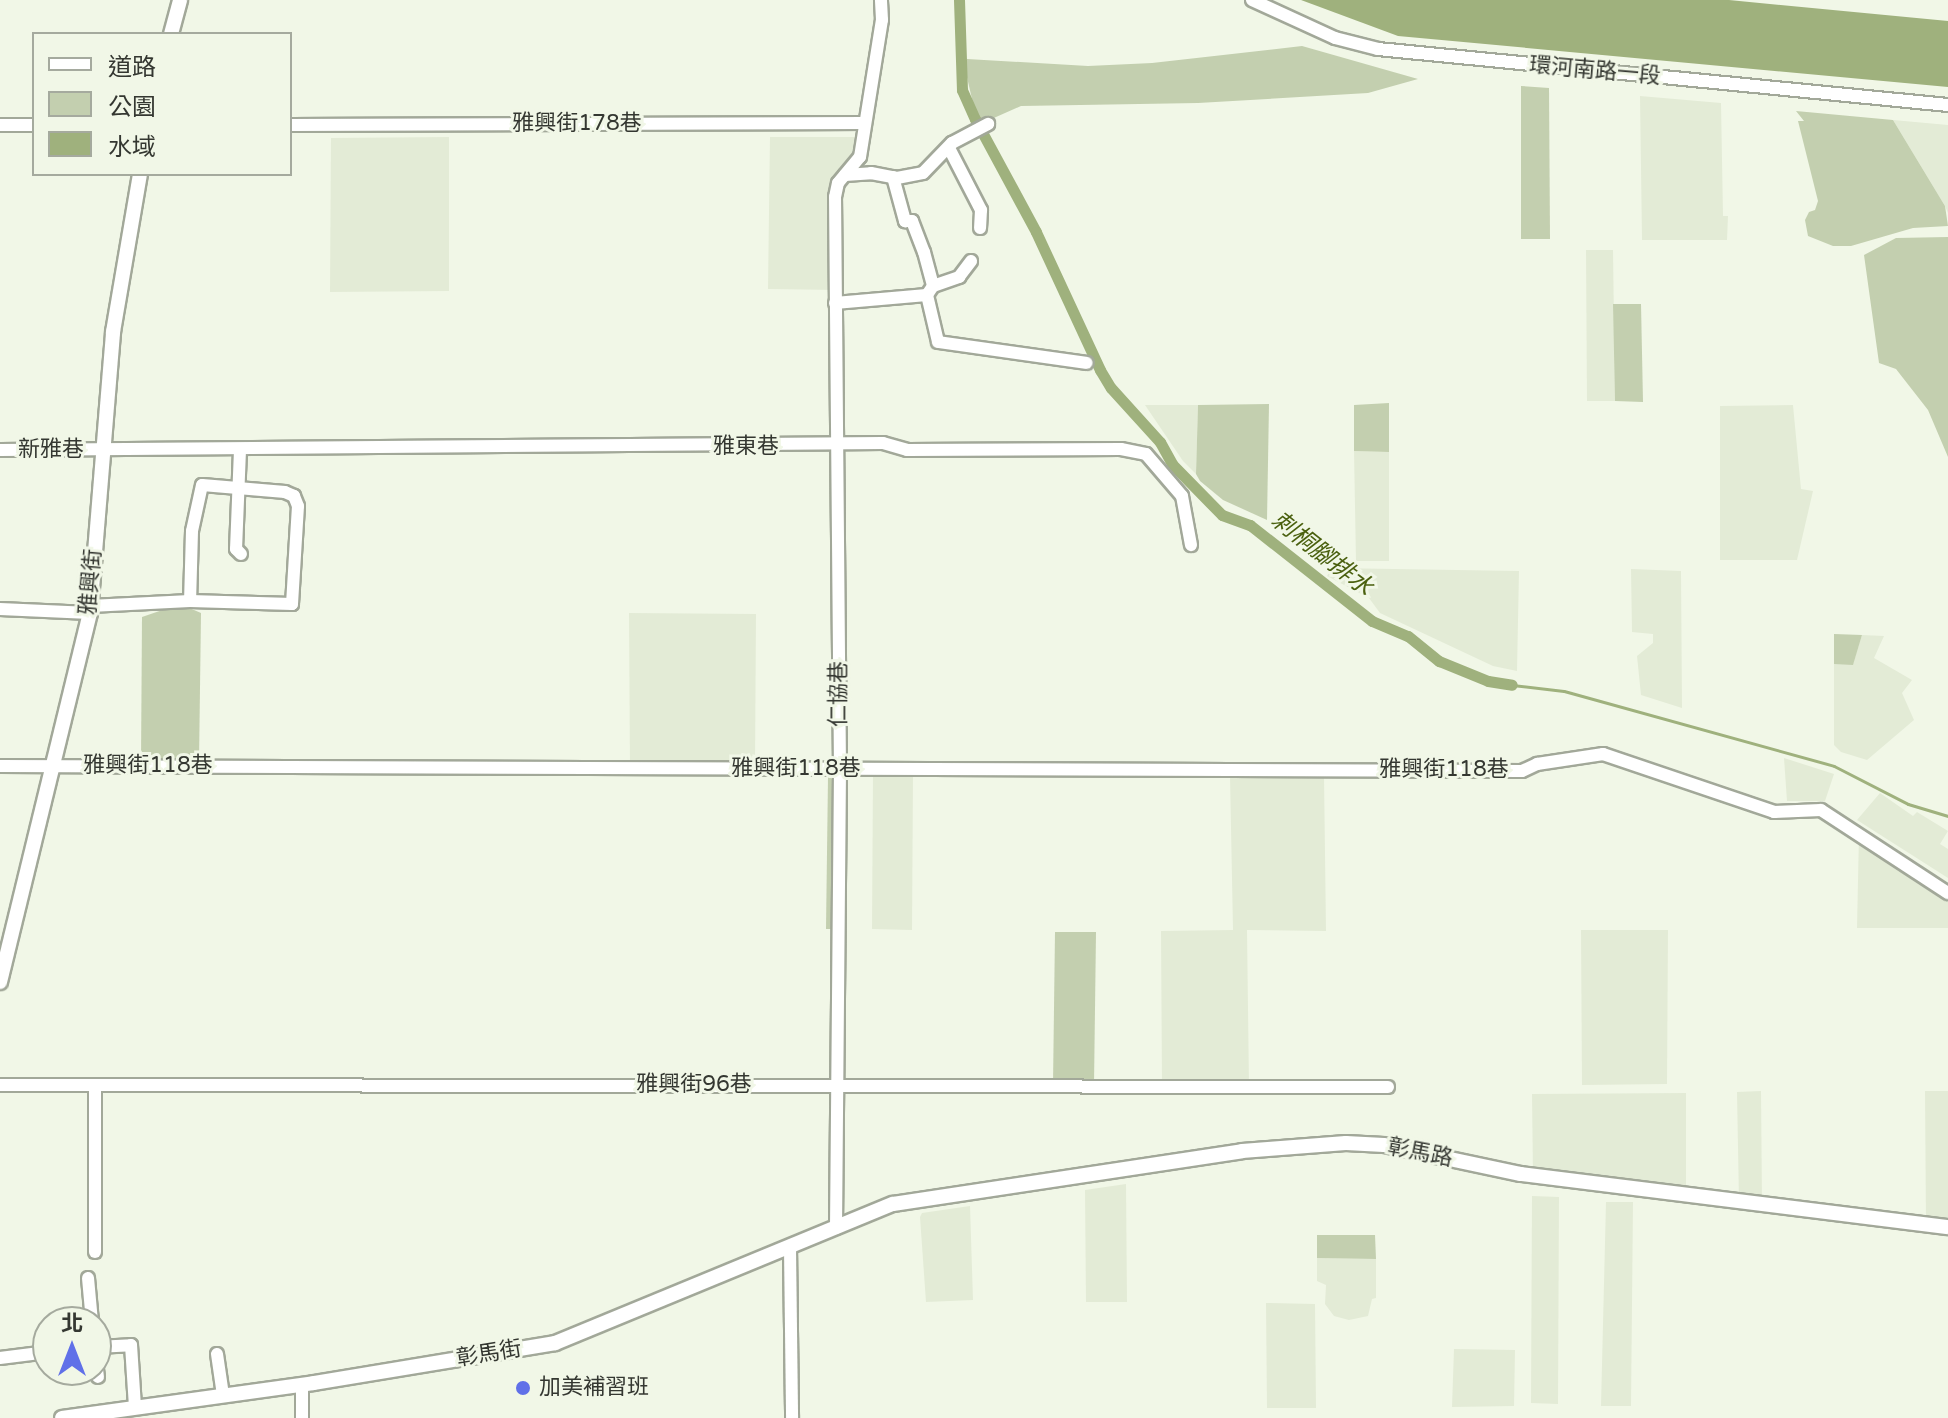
<!DOCTYPE html>
<html>
<head>
<meta charset="utf-8">
<style>
  body { margin:0 }
  #map { position:relative; width:1948px; height:1418px; overflow:hidden; background:#f1f7e7; font-family:"Varela Round","Noto Sans TC",sans-serif }
  div>[style] { position:absolute }
  .built>* { inset:0; background:#e3ebd6 }
  .green>* { inset:0; background:#c3cfaf }
  .water>* { inset:0; background:#9fb17d }
  .stream>* { height:3px; margin:-1.5px; padding:0 1.5px; transform-origin:1.5px; border-radius:1.5px; background:#9fb17d }
  .canal>* { height:11px; margin:-5.5px; padding:0 5.5px; transform-origin:5.5px; border-radius:5.5px; background:#9fb17d }
  .roads { filter:drop-shadow(2px 0 #a2a899) drop-shadow(-2px 0 #a2a899) drop-shadow(0 2px #a2a899) drop-shadow(0 -2px #a2a899) }
  .minor>* { height:12px; margin:-6px; padding:0 6px; transform-origin:6px; border-radius:6px; background:#fff }
  .tertiary>* { height:14px; margin:-7px; padding:0 7px; transform-origin:7px; border-radius:7px; background:#fff }
  .dots>* { width:22px; height:22px; translate:-50% -50%; box-sizing:border-box; border:4px solid #f1f7e7; border-radius:50% }
  span { translate:-50% -50%; white-space:nowrap; text-align:center; line-height:1.15; -webkit-text-stroke:6px #f1f7e7; paint-order:stroke }
  .street-label { font-size:22px; color:#343731 }
  .poi-label { font-size:22px; color:#343731 }
  .left { translate:0 -50%; text-align:left }
  .water-label { font-size:24px; color:#4a600f; font-style:italic }
  .legend { position:absolute; left:32px; top:32px; width:260px; height:144px; box-sizing:border-box; background:#f1f7e7; border:2px solid #a5aa9e; margin:0; padding:10px 14px; list-style:none; font-size:24px; color:#343731 }
  .legend li { display:flex; align-items:center; gap:16px; height:40px }
  .legend b { width:40px; border:2px solid #a5aa9e }
  .north { position:absolute; left:32px; top:1306px; width:80px; height:80px; box-sizing:border-box; background:#f1f7e7; border:2px solid #a5aa9e; border-radius:50%; rotate:0deg; font-size:22px; font-weight:700; line-height:32px; text-align:center; color:#343731 }
  .north::after { content:''; display:block; margin:auto; width:28px; height:36px; background:#6070e8; clip-path:polygon(50% 0,100% 100%,50% 72%,0 100%) }
</style>
</head>
<body>
<div id="map">
  <div class="built">
    <div style="clip-path:polygon(1640px 96px,1721px 103px,1723px 216px,1728px 216px,1727px 240px,1642px 240px)"></div>
    <div style="clip-path:polygon(1893px 120px,1948px 125px,1948px 213px,1945px 206px)"></div>
    <div style="clip-path:polygon(449px 137px,449px 291px,330px 292px,331px 138px)"></div>
    <div style="clip-path:polygon(770px 137px,862px 137px,861px 157px,837px 191px,837px 290px,768px 289px)"></div>
    <div style="clip-path:polygon(1586px 250px,1613px 250px,1615px 401px,1587px 401px)"></div>
    <div style="clip-path:polygon(1145px 405px,1198px 405px,1196px 474px,1183px 461px)"></div>
    <div style="clip-path:polygon(1793px 405px,1801px 489px,1813px 491px,1797px 560px,1720px 560px,1720px 406px)"></div>
    <div style="clip-path:polygon(1354px 451px,1389px 452px,1389px 561px,1356px 561px)"></div>
    <div style="clip-path:polygon(1332px 568px,1519px 571px,1517px 671px,1493px 666px,1380px 613px,1369px 598px,1327px 576px)"></div>
    <div style="clip-path:polygon(1631px 569px,1681px 571px,1682px 708px,1641px 695px,1637px 656px,1653px 643px,1653px 634px,1632px 632px)"></div>
    <div style="clip-path:polygon(629px 613px,756px 614px,755px 766px,630px 767px)"></div>
    <div style="clip-path:polygon(1862px 635px,1884px 636px,1874px 658px,1912px 680px,1902px 693px,1914px 720px,1867px 760px,1841px 752px,1834px 745px,1834px 664px,1853px 664px)"></div>
    <div style="clip-path:polygon(1784px 758px,1834px 774px,1825px 801px,1787px 801px)"></div>
    <div style="clip-path:polygon(873px 775px,913px 775px,912px 930px,872px 929px)"></div>
    <div style="clip-path:polygon(1230px 776px,1324px 776px,1326px 931px,1247px 930px,1249px 1086px,1162px 1085px,1161px 931px,1233px 930px)"></div>
    <div style="clip-path:polygon(1880px 793px,1913px 816px,1917px 812px,1948px 831px,1940px 844px,1948px 849px,1948px 878px,1857px 820px)"></div>
    <div style="clip-path:polygon(1859px 834px,1948px 895px,1948px 928px,1857px 928px)"></div>
    <div style="clip-path:polygon(1581px 930px,1668px 930px,1667px 1084px,1582px 1085px)"></div>
    <div style="clip-path:polygon(1761px 1091px,1762px 1204px,1739px 1202px,1737px 1092px)"></div>
    <div style="clip-path:polygon(1925px 1091px,1948px 1091px,1948px 1226px,1926px 1223px)"></div>
    <div style="clip-path:polygon(1686px 1093px,1686px 1197px,1533px 1176px,1532px 1094px)"></div>
    <div style="clip-path:polygon(1126px 1184px,1127px 1302px,1086px 1302px,1085px 1190px)"></div>
    <div style="clip-path:polygon(1532px 1196px,1559px 1197px,1558px 1404px,1531px 1403px)"></div>
    <div style="clip-path:polygon(1606px 1202px,1633px 1202px,1631px 1406px,1601px 1406px)"></div>
    <div style="clip-path:polygon(970px 1206px,973px 1300px,926px 1302px,920px 1217px,922px 1213px)"></div>
    <div style="clip-path:polygon(1317px 1258px,1376px 1259px,1376px 1298px,1372px 1299px,1368px 1316px,1349px 1320px,1334px 1316px,1325px 1304px,1326px 1285px,1317px 1281px)"></div>
    <div style="clip-path:polygon(1266px 1303px,1315px 1304px,1316px 1408px,1267px 1408px)"></div>
    <div style="clip-path:polygon(1454px 1349px,1515px 1350px,1514px 1406px,1452px 1407px)"></div>
  </div>
  <div class="green">
    <div style="clip-path:polygon(1302px 46px,1418px 79px,1368px 93px,1198px 103px,1021px 106px,978px 125px,966px 73px,967px 59px,1088px 66px,1152px 63px)"></div>
    <div style="clip-path:polygon(1521px 86px,1549px 88px,1550px 239px,1521px 239px)"></div>
    <div style="clip-path:polygon(1796px 111px,1893px 120px,1945px 206px,1948px 226px,1913px 228px,1851px 246px,1833px 246px,1808px 236px,1805px 220px,1809px 212px,1815px 210px,1818px 201px,1798px 121px,1804px 121px)"></div>
    <div style="clip-path:polygon(1948px 237px,1948px 457px,1928px 410px,1896px 369px,1879px 363px,1864px 255px,1896px 238px)"></div>
    <div style="clip-path:polygon(1613px 304px,1641px 304px,1643px 402px,1615px 401px)"></div>
    <div style="clip-path:polygon(1389px 403px,1389px 452px,1354px 451px,1354px 405px)"></div>
    <div style="clip-path:polygon(1269px 404px,1267px 520px,1223px 500px,1200px 481px,1196px 474px,1198px 405px)"></div>
    <div style="clip-path:polygon(180px 604px,201px 613px,199px 762px,141px 762px,142px 617px)"></div>
    <div style="clip-path:polygon(1834px 634px,1862px 635px,1853px 665px,1834px 664px)"></div>
    <div style="clip-path:polygon(828px 777px,836px 780px,834px 929px,826px 929px)"></div>
    <div style="clip-path:polygon(1055px 932px,1096px 932px,1094px 1085px,1053px 1085px)"></div>
    <div style="clip-path:polygon(1317px 1235px,1375px 1235px,1376px 1259px,1317px 1258px)"></div>
  </div>
  <div class="water">
    <div style="clip-path:polygon(1301px 0,1729px 0,1948px 21px,1948px 87px,1398px 36px)"></div>
  </div>
  <div class="stream">
    <div style="left:1512px;top:685px;width:52px;rotate:6.6deg"></div>
    <div style="left:1564px;top:691px;width:280px;rotate:15.5deg"></div>
    <div style="left:1834px;top:766px;width:83px;rotate:27.2deg"></div>
    <div style="left:1908px;top:804px;width:42px;rotate:16.7deg"></div>
  </div>
  <div class="canal">
    <div style="left:959px;top:0;width:90px;rotate:88.1deg"></div>
    <div style="left:962px;top:90px;width:32px;rotate:66deg"></div>
    <div style="left:975px;top:119px;width:128px;rotate:61.6deg"></div>
    <div style="left:1036px;top:232px;width:152px;rotate:65.1deg"></div>
    <div style="left:1100px;top:370px;width:21px;rotate:59deg"></div>
    <div style="left:1111px;top:388px;width:73px;rotate:47.8deg"></div>
    <div style="left:1160px;top:442px;width:26px;rotate:61deg"></div>
    <div style="left:1173px;top:465px;width:70px;rotate:45.6deg"></div>
    <div style="left:1222px;top:515px;width:30px;rotate:20deg"></div>
    <div style="left:1250px;top:525px;width:155px;rotate:38.2deg"></div>
    <div style="left:1372px;top:621px;width:39px;rotate:23deg"></div>
    <div style="left:1408px;top:636px;width:40px;rotate:39deg"></div>
    <div style="left:1439px;top:661px;width:53px;rotate:22.2deg"></div>
    <div style="left:1488px;top:681px;width:24px;rotate:9deg"></div>
  </div>
  <div class="roads">
    <div class="minor">
      <div style="left:1252px;top:0;width:91px;rotate:24.6deg"></div>
      <div style="left:1335px;top:38px;width:44px;rotate:14.3deg"></div>
      <div style="left:1378px;top:49px;width:573px;rotate:5.61deg"></div>
      <div style="left:0;top:125px;width:34px"></div>
      <div style="left:290px;top:125px;width:574px;rotate:-0.2deg"></div>
      <div style="left:949px;top:148px;width:70px;rotate:62.7deg"></div>
      <div style="left:981px;top:210px;width:18px;rotate:93deg"></div>
      <div style="left:845px;top:175px;width:26px;rotate:-4deg"></div>
      <div style="left:871px;top:173px;width:26px;rotate:11deg"></div>
      <div style="left:897px;top:178px;width:26px;rotate:-11deg"></div>
      <div style="left:923px;top:173px;width:42px;rotate:-46deg"></div>
      <div style="left:952px;top:143px;width:41px;rotate:-27.8deg"></div>
      <div style="left:893px;top:177px;width:46px;rotate:74.7deg"></div>
      <div style="left:905px;top:221px;width:7px"></div>
      <div style="left:912px;top:221px;width:33px;rotate:69deg"></div>
      <div style="left:924px;top:252px;width:35px;rotate:75deg"></div>
      <div style="left:933px;top:286px;width:11px;rotate:124deg"></div>
      <div style="left:933px;top:286px;width:28px;rotate:-19deg"></div>
      <div style="left:959px;top:277px;width:20px;rotate:-53deg"></div>
      <div style="left:835px;top:303px;width:92px;rotate:-5deg"></div>
      <div style="left:927px;top:295px;width:48px;rotate:76.8deg"></div>
      <div style="left:938px;top:342px;width:150px;rotate:8deg"></div>
      <div style="left:0;top:450px;width:883px;rotate:-0.45deg"></div>
      <div style="left:883px;top:443px;width:25px;rotate:16deg"></div>
      <div style="left:907px;top:450px;width:214px;rotate:-0.3deg"></div>
      <div style="left:1121px;top:449px;width:25px;rotate:11deg"></div>
      <div style="left:1146px;top:454px;width:55px;rotate:49.4deg"></div>
      <div style="left:1182px;top:496px;width:50px;rotate:79.6deg"></div>
      <div style="left:240px;top:450px;width:99px;rotate:92.3deg"></div>
      <div style="left:236px;top:549px;width:7px;rotate:45deg"></div>
      <div style="left:90px;top:606px;width:100px;rotate:-2.9deg"></div>
      <div style="left:190px;top:601px;width:102px;rotate:1.7deg"></div>
      <div style="left:292px;top:604px;width:98px;rotate:-86.5deg"></div>
      <div style="left:298px;top:506px;width:11px;rotate:-112deg"></div>
      <div style="left:294px;top:496px;width:10px;rotate:-156deg"></div>
      <div style="left:285px;top:492px;width:83px;rotate:-175.2deg"></div>
      <div style="left:202px;top:485px;width:47px;rotate:102.3deg"></div>
      <div style="left:192px;top:531px;width:70px;rotate:91.6deg"></div>
      <div style="left:0;top:609px;width:90px;rotate:2.5deg"></div>
      <div style="left:0;top:766px;width:1522px;rotate:0.19deg"></div>
      <div style="left:1522px;top:771px;width:17px;rotate:-25deg"></div>
      <div style="left:1537px;top:764px;width:67px;rotate:-8.6deg"></div>
      <div style="left:1603px;top:754px;width:181px;rotate:18.7deg"></div>
      <div style="left:1774px;top:812px;width:47px;rotate:-2.4deg"></div>
      <div style="left:1821px;top:810px;width:152px;rotate:33.2deg"></div>
      <div style="left:0;top:1085px;width:1388px;rotate:0.08deg"></div>
      <div style="left:836px;top:1228px;width:459px;rotate:-89.5deg"></div>
      <div style="left:840px;top:769px;width:572px;rotate:-90.5deg"></div>
      <div style="left:835px;top:197px;width:14px;rotate:-78deg"></div>
      <div style="left:838px;top:183px;width:34px;rotate:-50deg"></div>
      <div style="left:860px;top:157px;width:139px;rotate:-80.9deg"></div>
      <div style="left:882px;top:20px;width:20px;rotate:-93deg"></div>
      <div style="left:790px;top:1248px;width:170px;rotate:89.3deg"></div>
      <div style="left:95px;top:1252px;width:166px;rotate:-90deg"></div>
      <div style="left:88px;top:1278px;width:44px;rotate:84.8deg"></div>
      <div style="left:96px;top:1347px;width:35px;rotate:-3deg"></div>
      <div style="left:131px;top:1345px;width:62px;rotate:86.3deg"></div>
      <div style="left:217px;top:1354px;width:41px;rotate:81.7deg"></div>
      <div style="left:0;top:1358px;width:48px;rotate:-7.1deg"></div>
      <div style="left:96px;top:1361px;width:16px;rotate:83deg"></div>
      <div style="left:302px;top:1384px;width:34px;rotate:90deg"></div>
    </div>
    <div class="tertiary">
      <div style="left:171px;top:34px;width:35px;rotate:-75deg"></div>
      <div style="left:0;top:982px;width:380px;rotate:-76.3deg"></div>
      <div style="left:90px;top:613px;width:282px;rotate:-85.3deg"></div>
      <div style="left:113px;top:332px;width:160px;rotate:-80.3deg"></div>
      <div style="left:62px;top:1418px;width:254px;rotate:-7.9deg"></div>
      <div style="left:314px;top:1383px;width:244px;rotate:-9.4deg"></div>
      <div style="left:555px;top:1343px;width:365px;rotate:-22.4deg"></div>
      <div style="left:893px;top:1204px;width:353px;rotate:-8.6deg"></div>
      <div style="left:1242px;top:1151px;width:104px;rotate:-4.4deg"></div>
      <div style="left:1346px;top:1143px;width:38px;rotate:3deg"></div>
      <div style="left:1384px;top:1145px;width:140px;rotate:12deg"></div>
      <div style="left:1521px;top:1174px;width:430px;rotate:7.1deg"></div>
    </div>
  </div>
  <div class="dots">
    <div style="left:523px;top:1388px;background:#6070e8"></div>
  </div>
  <div class="street-label">
    <span style="left:1595px;top:71px;rotate:5deg">環河南路一段</span>
    <span style="left:577px;top:124px">雅興街178巷</span>
    <span style="left:746px;top:447px">雅東巷</span>
    <span style="left:51px;top:450px">新雅巷</span>
    <span style="left:91px;top:582px;rotate:-85deg">雅興街</span>
    <span style="left:839px;top:694px;rotate:-90deg">仁協巷</span>
    <span style="left:148px;top:766px">雅興街118巷</span>
    <span style="left:796px;top:769px">雅興街118巷</span>
    <span style="left:1444px;top:770px">雅興街118巷</span>
    <span style="left:694px;top:1085px">雅興街96巷</span>
    <span style="left:1420px;top:1153px;rotate:11deg">彰馬路</span>
    <span style="left:489px;top:1354px;rotate:-9deg">彰馬街</span>
  </div>
  <div class="poi-label">
    <span class="left" style="left:539px;top:1388px">加美補習班</span>
  </div>
  <div class="water-label">
    <span style="left:1322px;top:554px;rotate:38deg">刺桐腳排水</span>
  </div>
  <ul class="legend">
  <li><b style="height:10px;background:#fff"></b>道路</li>
  <li><b style="height:22px;background:#c3cfaf"></b>公園</li>
  <li><b style="height:22px;background:#9fb17d"></b>水域</li>
  </ul>
  <div class="north">北</div>
</div>
</body>
</html>
